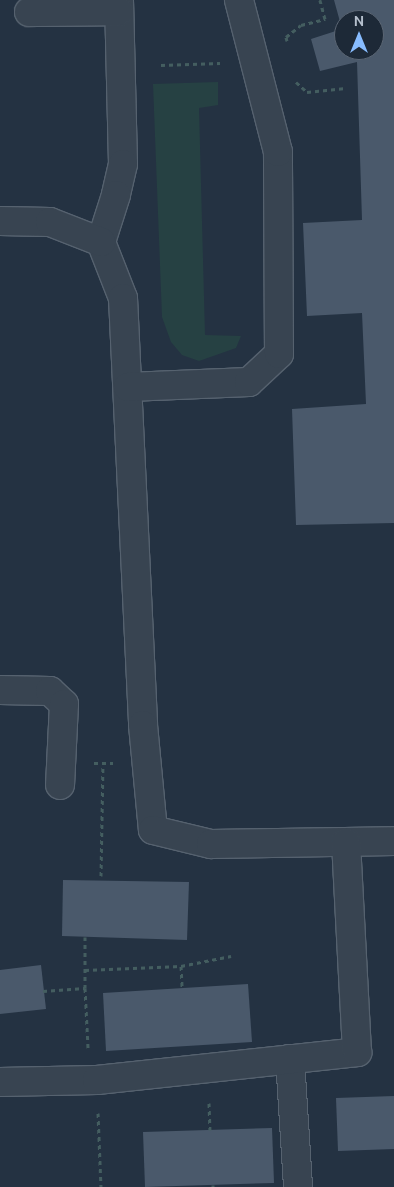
<!DOCTYPE html>
<html>
<head>
<meta charset="utf-8">
<style>
  body { margin:0 }
  #map { position:relative; width:394px; height:1187px; overflow:hidden; background:#243242; font-family:Ubuntu,sans-serif }
  div>[style] { position:absolute }
  .green>* { inset:0; background:#264143 }
  .building>* { inset:0; background:#4a596b }
  .path>* { height:3px; margin-top:-1.5px; transform-origin:0; background:repeating-linear-gradient(90deg,#445e60 0 4px,transparent 0 8px) }
  .roads { filter:drop-shadow(1px 0 #56626f) drop-shadow(-1px 0 #56626f) drop-shadow(0 1px #56626f) drop-shadow(0 -1px #56626f) }
  .minor>* { height:28px; margin:-14px; padding:0 14px; transform-origin:14px; border-radius:14px; background:#384451 }
  span { translate:-50% -50%; white-space:nowrap; text-align:center; line-height:1.15; -webkit-text-stroke:5px #1d2937; paint-order:stroke }
  .north { position:absolute; left:334px; top:10px; width:50px; height:50px; box-sizing:border-box; background:#1d2937; border:1px solid #5a6573; border-radius:50%; rotate:0deg; font-size:14px; font-weight:700; line-height:20px; text-align:center; color:#b5bfcc }
  .north::after { content:''; display:block; margin:auto; width:18px; height:22px; background:#87bcff; clip-path:polygon(50% 0,100% 100%,50% 72%,0 100%) }
</style>
</head>
<body>
<div id="map">
  <div class="green">
    <div style="clip-path:polygon(218px 82px,218px 105px,199px 108px,205px 335px,241px 336px,236px 348px,199px 361px,182px 355px,171px 342px,162px 317px,153px 84px)"></div>
  </div>
  <div class="building">
    <div style="clip-path:polygon(evenodd,334px 0,394px 0,394px 523px,296px 525px,292px 409px,366px 404px,362px 313px,307px 316px,303px 223px,362px 220px,357px 62px,320px 71px,311px 39px,342px 29px,334px 0,344px 20px,374px 20px,374px 50px,344px 50px,344px 20px)"></div>
    <div style="clip-path:polygon(63px 880px,189px 882px,187px 940px,62px 936px)"></div>
    <div style="clip-path:polygon(41px 965px,46px 1009px,0 1014px,0 970px)"></div>
    <div style="clip-path:polygon(248px 984px,252px 1042px,106px 1051px,103px 993px)"></div>
    <div style="clip-path:polygon(394px 1096px,394px 1149px,338px 1151px,336px 1098px)"></div>
    <div style="clip-path:polygon(272px 1128px,274px 1183px,145px 1187px,143px 1132px)"></div>
  </div>
  <div class="path">
    <div style="left:287px;top:41px;width:4px;rotate:-104deg"></div>
    <div style="left:286px;top:37px;width:19px;rotate:-39deg"></div>
    <div style="left:301px;top:25px;width:25px;rotate:-14deg"></div>
    <div style="left:325px;top:19px;width:20px;rotate:-105deg"></div>
    <div style="left:161px;top:65px;width:59px;rotate:-1.9deg"></div>
    <div style="left:296px;top:82px;width:15px;rotate:42deg"></div>
    <div style="left:307px;top:92px;width:39px;rotate:-6deg"></div>
    <div style="left:94px;top:763px;width:19px"></div>
    <div style="left:101px;top:876px;width:112px;rotate:-89deg"></div>
    <div style="left:181px;top:966px;width:22px;rotate:87deg"></div>
    <div style="left:85px;top:970px;width:96px;rotate:-2.4deg"></div>
    <div style="left:181px;top:966px;width:51px;rotate:-11.3deg"></div>
    <div style="left:85px;top:988px;width:60px;rotate:87.1deg"></div>
    <div style="left:43px;top:991px;width:42px;rotate:-4.1deg"></div>
    <div style="left:85px;top:988px;width:51px;rotate:-90deg"></div>
    <div style="left:209px;top:1103px;width:27px;rotate:88deg"></div>
    <div style="left:98px;top:1113px;width:74px;rotate:87.7deg"></div>
    <div style="left:213px;top:1185px;width:2px;rotate:90deg"></div>
  </div>
  <div class="roads">
    <div class="minor">
      <div style="left:119px;top:0;width:164px;rotate:88.6deg"></div>
      <div style="left:123px;top:164px;width:32px;rotate:103deg"></div>
      <div style="left:116px;top:195px;width:49px;rotate:107.7deg"></div>
      <div style="left:101px;top:242px;width:60px;rotate:68.6deg"></div>
      <div style="left:123px;top:298px;width:427px;rotate:87.3deg"></div>
      <div style="left:143px;top:725px;width:105px;rotate:84.6deg"></div>
      <div style="left:153px;top:830px;width:60px;rotate:13.6deg"></div>
      <div style="left:211px;top:844px;width:183px;rotate:-0.9deg"></div>
      <div style="left:29px;top:12px;width:90px;rotate:-0.6deg"></div>
      <div style="left:0;top:221px;width:50px;rotate:1.1deg"></div>
      <div style="left:50px;top:222px;width:55px;rotate:21.4deg"></div>
      <div style="left:128px;top:387px;width:121px;rotate:-2.4deg"></div>
      <div style="left:249px;top:382px;width:41px;rotate:-43deg"></div>
      <div style="left:279px;top:354px;width:202px;rotate:-90.3deg"></div>
      <div style="left:278px;top:152px;width:157px;rotate:-104.4deg"></div>
      <div style="left:0;top:690px;width:50px;rotate:1.1deg"></div>
      <div style="left:50px;top:691px;width:19px;rotate:43deg"></div>
      <div style="left:64px;top:704px;width:81px;rotate:92.8deg"></div>
      <div style="left:290px;top:1059px;width:128px;rotate:86.4deg"></div>
      <div style="left:0;top:1082px;width:97px;rotate:-1.2deg"></div>
      <div style="left:97px;top:1080px;width:262px;rotate:-6.1deg"></div>
      <div style="left:357px;top:1052px;width:210px;rotate:-93deg"></div>
    </div>
  </div>
  <div class="north">N</div>
</div>
</body>
</html>
